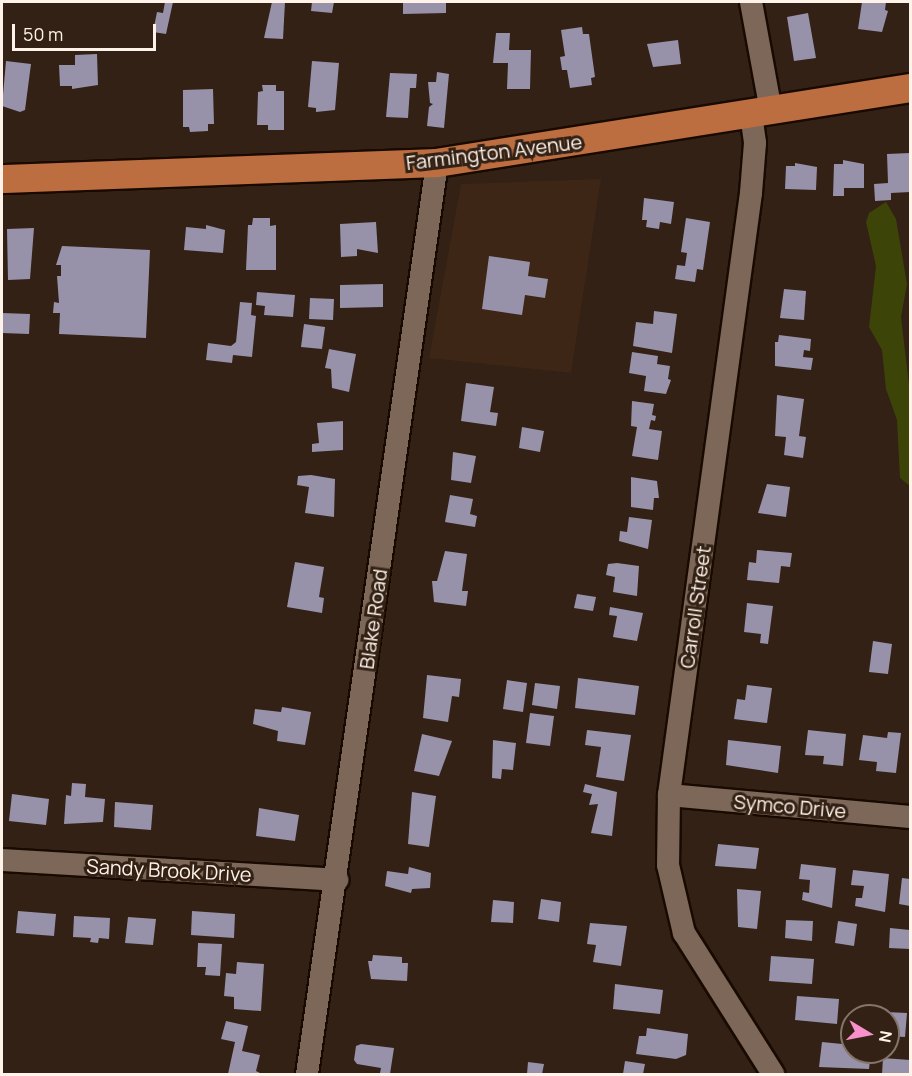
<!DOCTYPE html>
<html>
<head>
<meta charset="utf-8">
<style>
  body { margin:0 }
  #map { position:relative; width:912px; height:1076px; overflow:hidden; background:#322114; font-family:Manrope,sans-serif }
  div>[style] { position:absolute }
  .built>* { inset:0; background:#3d2615 }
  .green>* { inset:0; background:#3c4507 }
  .building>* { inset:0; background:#9792aa }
  .roads { filter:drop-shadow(2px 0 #190a01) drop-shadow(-2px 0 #190a01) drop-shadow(0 2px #190a01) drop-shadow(0 -2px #190a01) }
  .minor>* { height:22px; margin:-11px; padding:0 11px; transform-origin:11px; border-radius:11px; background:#7c6758 }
  .major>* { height:28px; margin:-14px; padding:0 14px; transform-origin:14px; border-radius:14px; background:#bd6e41 }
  span { translate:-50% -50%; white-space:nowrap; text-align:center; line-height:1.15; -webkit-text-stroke:6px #322114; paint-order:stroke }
  .street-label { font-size:20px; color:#fef2e9 }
  .frame { position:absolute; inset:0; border:3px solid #fef2e9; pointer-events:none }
  .north { position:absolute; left:840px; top:1004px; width:60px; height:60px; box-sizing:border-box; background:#322114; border:2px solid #847569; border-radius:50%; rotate:100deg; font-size:16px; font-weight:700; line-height:24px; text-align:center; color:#fef2e9 }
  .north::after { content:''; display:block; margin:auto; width:21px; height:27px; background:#f890cb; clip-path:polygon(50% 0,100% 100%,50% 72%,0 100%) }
  .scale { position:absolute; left:12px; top:24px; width:144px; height:27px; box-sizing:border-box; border:3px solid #fef2e9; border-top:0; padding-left:8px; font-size:18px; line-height:21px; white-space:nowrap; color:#fef2e9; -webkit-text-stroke:4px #322114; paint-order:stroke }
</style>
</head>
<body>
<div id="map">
  <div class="built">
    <div style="clip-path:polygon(601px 179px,571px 373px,429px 358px,461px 184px)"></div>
  </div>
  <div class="green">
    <div style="clip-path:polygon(886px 202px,896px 219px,907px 284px,901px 317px,910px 393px,910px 486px,900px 478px,897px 420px,886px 389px,882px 350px,869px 327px,876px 266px,866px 222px,869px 213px)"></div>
  </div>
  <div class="building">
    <div style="clip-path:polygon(165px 2px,173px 2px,166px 34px,153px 32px,157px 12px,163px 13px)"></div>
    <div style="clip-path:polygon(272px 2px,285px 2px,283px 39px,264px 38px)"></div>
    <div style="clip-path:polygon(312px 2px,334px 2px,332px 13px,311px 11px)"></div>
    <div style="clip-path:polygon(403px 2px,446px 2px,446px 13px,403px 14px)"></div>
    <div style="clip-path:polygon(862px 2px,886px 2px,885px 10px,888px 11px,882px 32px,858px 29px)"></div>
    <div style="clip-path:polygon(808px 13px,816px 58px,794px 61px,787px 17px)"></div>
    <div style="clip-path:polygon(582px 27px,583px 34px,589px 34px,595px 77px,591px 78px,592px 85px,570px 88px,567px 70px,562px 70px,560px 57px,565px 56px,561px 30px)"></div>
    <div style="clip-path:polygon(496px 33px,510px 33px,509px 50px,531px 50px,530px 89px,507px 89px,508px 63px,493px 63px)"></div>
    <div style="clip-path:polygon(678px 40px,681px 64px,653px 67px,647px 44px)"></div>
    <div style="clip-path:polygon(97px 54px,98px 85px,72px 89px,72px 86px,60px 86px,59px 65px,75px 65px,75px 55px)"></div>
    <div style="clip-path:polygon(6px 61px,31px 64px,25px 110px,20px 112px,2px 106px)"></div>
    <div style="clip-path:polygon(312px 61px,339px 63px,335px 110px,316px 112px,316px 108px,308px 107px)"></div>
    <div style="clip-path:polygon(437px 72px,449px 74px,444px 128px,427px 126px,429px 107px,433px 104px,430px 103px,428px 82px,436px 82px)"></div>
    <div style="clip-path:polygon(390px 73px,417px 74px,416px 88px,410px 88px,408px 118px,386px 117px)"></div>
    <div style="clip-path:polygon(262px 85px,276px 85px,276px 91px,284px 91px,284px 130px,268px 130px,268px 125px,257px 125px,258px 92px,263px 91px)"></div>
    <div style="clip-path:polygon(213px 89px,214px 124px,208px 124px,208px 131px,190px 132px,189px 127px,183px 127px,183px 90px)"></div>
    <div style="clip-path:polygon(910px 153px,910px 192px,891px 193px,891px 200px,875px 201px,874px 184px,888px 183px,887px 154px)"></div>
    <div style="clip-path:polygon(843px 160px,864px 164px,864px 188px,844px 188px,844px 196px,833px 196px,834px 164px,843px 164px)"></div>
    <div style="clip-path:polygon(795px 163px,817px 167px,816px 190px,785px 189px,786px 166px,795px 166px)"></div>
    <div style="clip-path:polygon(644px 198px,674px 202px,671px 224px,660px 222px,659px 229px,646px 227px,647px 220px,642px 220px)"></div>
    <div style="clip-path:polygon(253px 218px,270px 218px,270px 226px,276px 225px,276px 270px,246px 270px,248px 225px,252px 225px)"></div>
    <div style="clip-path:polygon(686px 218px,710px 222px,703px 270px,697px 269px,695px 282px,675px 279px,677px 265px,685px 266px,687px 253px,681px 252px)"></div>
    <div style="clip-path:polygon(376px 222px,378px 253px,357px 249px,357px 256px,341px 257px,340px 224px)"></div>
    <div style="clip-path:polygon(206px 225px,225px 230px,223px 253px,184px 250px,186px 227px,206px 229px)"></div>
    <div style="clip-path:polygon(34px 228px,30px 279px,8px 280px,7px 229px)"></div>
    <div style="clip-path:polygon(62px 246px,150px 250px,146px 338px,59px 334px,60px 313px,53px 313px,54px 302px,59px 303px,57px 276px,61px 276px,61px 265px,56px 265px)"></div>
    <div style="clip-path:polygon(489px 256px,530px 262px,528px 276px,548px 279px,545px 298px,525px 295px,522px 315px,482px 309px)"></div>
    <div style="clip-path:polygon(383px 284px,383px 307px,340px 308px,340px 285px)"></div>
    <div style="clip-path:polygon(784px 289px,806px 291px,804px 320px,780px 318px)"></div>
    <div style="clip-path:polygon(257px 292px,295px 295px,293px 317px,264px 315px,265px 306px,256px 305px)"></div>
    <div style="clip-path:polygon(310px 298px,334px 299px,333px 320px,309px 319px)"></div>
    <div style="clip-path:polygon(240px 302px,252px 303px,251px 315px,256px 316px,252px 357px,233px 355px,232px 363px,206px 360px,208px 343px,231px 346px,236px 342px)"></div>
    <div style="clip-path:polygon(654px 311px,677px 314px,672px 353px,633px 346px,636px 322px,653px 324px)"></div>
    <div style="clip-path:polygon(2px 313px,30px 314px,29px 334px,2px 333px)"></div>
    <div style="clip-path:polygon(304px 324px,325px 327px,322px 349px,301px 347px)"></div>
    <div style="clip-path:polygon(779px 335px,811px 339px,810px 351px,804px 350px,803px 357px,813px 358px,811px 370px,775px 366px,775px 342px,778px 342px)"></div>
    <div style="clip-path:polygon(329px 349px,356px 354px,349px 392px,332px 388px,331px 369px,325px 368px)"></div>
    <div style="clip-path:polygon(632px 352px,658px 356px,657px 364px,670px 366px,668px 379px,671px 380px,666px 394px,644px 391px,646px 376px,629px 373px)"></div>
    <div style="clip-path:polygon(466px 383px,494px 387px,490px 412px,498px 413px,496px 426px,461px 421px)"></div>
    <div style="clip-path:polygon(777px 395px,804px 399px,799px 436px,806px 437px,803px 458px,784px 455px,786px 437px,775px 436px)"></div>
    <div style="clip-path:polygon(632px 401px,654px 404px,652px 415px,656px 416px,655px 421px,651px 420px,649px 429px,662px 431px,658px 460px,632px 456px,637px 427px,631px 426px)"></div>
    <div style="clip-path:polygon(343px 421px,343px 450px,312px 452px,312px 444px,319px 443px,317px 423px)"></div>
    <div style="clip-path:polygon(522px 427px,544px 431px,540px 452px,519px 448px)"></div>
    <div style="clip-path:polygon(453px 452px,476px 456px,471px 483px,451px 480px)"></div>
    <div style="clip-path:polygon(311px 475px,335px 479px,334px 517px,305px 513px,309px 487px,297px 485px,298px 476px)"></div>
    <div style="clip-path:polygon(631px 477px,657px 481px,659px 498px,654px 498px,653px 510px,631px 507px)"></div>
    <div style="clip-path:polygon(767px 484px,790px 487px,786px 517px,758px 513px)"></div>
    <div style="clip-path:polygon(450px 495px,473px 499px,470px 514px,477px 516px,475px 527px,445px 522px)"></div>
    <div style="clip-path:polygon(629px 517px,652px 520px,648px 549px,619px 541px,620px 531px,627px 532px)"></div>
    <div style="clip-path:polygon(757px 550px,792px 553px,790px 567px,781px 566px,779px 583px,747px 580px,749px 562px,756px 563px)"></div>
    <div style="clip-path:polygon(445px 551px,467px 554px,462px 591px,468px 591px,466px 606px,434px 602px,432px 581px,437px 581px)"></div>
    <div style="clip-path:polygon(295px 562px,324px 567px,319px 597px,324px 598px,322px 613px,287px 607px)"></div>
    <div style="clip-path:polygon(617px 563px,639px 566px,637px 596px,613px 592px,615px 577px,606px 575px,608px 564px)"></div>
    <div style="clip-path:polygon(577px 594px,596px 597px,593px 611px,574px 608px)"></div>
    <div style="clip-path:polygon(747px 603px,773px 606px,768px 644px,760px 643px,761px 634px,744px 632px)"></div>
    <div style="clip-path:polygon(610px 607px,643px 613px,637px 641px,613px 637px,617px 616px,609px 615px)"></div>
    <div style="clip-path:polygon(873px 641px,892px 644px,888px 674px,869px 672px)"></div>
    <div style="clip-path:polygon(427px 675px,461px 679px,459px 697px,452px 696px,448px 722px,423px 718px)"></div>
    <div style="clip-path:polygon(578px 678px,639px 686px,635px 715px,575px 708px)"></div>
    <div style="clip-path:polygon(507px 680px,527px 683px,523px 712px,503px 709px)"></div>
    <div style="clip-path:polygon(535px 683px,560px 686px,557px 709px,532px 705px)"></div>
    <div style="clip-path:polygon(747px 685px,772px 688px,767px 723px,734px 719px,737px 699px,745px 700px)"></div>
    <div style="clip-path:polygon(282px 707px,311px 712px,305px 745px,277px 741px,278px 731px,253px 724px,255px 709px,281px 712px)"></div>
    <div style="clip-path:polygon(530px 713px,554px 716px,550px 746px,526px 743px)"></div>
    <div style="clip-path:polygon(587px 730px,631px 735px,624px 781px,596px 777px,601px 747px,585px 745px)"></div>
    <div style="clip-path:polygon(808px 730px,846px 734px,843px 766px,823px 764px,824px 756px,805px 755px)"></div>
    <div style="clip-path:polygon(888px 732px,901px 733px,896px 773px,876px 771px,877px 762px,859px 760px,863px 735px,887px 738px)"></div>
    <div style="clip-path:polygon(422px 734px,452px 741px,439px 776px,414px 771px)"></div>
    <div style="clip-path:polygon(493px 740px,516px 743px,513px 770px,502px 769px,501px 779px,492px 778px)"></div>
    <div style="clip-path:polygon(728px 740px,781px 746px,778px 773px,726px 765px)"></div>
    <div style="clip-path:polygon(72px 783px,86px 784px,85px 797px,105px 799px,103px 822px,64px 824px,66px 795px,71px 796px)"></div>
    <div style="clip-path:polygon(585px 784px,617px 792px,612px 836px,591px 833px,598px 804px,589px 805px,592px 794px,583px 792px)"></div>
    <div style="clip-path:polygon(412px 792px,436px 796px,429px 847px,408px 844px)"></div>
    <div style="clip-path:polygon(12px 794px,49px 799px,46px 825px,9px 821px)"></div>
    <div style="clip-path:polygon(115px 802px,153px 805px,151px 830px,114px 827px)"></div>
    <div style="clip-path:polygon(259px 808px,299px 815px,295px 841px,256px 836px)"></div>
    <div style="clip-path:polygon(718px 844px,759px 848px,756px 869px,715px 866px)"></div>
    <div style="clip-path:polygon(801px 864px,836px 868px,832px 908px,802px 900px,803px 892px,809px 893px,810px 880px,799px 879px)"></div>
    <div style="clip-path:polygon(409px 867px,431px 873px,430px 888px,412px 889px,411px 893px,385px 886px,387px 871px,408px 874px)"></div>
    <div style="clip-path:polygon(853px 870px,889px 874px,885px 912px,855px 906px,856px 898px,862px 898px,864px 886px,851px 885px)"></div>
    <div style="clip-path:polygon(902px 878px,910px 879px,910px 906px,899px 904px)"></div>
    <div style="clip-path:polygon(737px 889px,761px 891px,757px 929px,738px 927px)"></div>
    <div style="clip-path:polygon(541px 899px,561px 902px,559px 922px,538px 919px)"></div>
    <div style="clip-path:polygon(493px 900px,514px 902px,513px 923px,491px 922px)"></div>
    <div style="clip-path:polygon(18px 911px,56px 914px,54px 936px,16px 933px)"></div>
    <div style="clip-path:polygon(192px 911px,235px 914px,234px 938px,191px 935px)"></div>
    <div style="clip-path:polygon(74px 916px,110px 918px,109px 939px,99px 938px,98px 943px,90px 942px,91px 938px,73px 937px)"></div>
    <div style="clip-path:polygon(128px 917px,156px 919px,153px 945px,125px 943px)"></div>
    <div style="clip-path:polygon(786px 920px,813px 921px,812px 941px,785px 938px)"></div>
    <div style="clip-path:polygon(838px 921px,857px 924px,854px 946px,835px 943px)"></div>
    <div style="clip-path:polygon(590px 923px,627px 926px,621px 966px,593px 962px,596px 945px,587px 944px)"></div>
    <div style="clip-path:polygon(890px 928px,910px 930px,910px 949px,889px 948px)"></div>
    <div style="clip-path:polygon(198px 943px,222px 944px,220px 976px,205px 975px,206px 967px,197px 967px)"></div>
    <div style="clip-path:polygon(373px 955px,402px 957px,402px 963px,408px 963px,407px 981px,371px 979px,368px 961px,372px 961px)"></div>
    <div style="clip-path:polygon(771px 956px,814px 959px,812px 984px,769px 981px)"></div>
    <div style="clip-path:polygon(237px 962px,264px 964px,261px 1011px,234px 1009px,234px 997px,224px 996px,226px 973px,236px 974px)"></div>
    <div style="clip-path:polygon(615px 984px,663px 990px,660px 1014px,613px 1009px)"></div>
    <div style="clip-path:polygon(797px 996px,839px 999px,837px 1024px,795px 1020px)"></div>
    <div style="clip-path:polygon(886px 1012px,907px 1013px,905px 1037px,888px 1036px)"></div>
    <div style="clip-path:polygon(226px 1021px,248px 1026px,242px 1051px,260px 1055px,256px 1071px,262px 1074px,228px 1074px,235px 1042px,221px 1039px)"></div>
    <div style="clip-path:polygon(647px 1028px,688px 1034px,686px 1055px,676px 1059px,636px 1054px,639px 1036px,646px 1036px)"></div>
    <div style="clip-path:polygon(822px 1042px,852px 1045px,852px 1052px,871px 1052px,869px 1069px,819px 1067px)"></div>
    <div style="clip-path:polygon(361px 1044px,394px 1048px,390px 1074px,380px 1073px,381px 1068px,357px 1064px,354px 1060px,356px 1046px)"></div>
    <div style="clip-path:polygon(883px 1058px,910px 1060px,910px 1074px,882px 1074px)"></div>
    <div style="clip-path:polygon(625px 1061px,645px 1064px,643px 1074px,623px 1074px)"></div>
    <div style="clip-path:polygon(528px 1062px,544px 1064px,542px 1074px,527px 1074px)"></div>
  </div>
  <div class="roads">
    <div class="minor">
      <div style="left:751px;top:2px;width:111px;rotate:79.6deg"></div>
      <div style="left:751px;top:114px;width:29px;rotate:82deg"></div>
      <div style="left:755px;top:143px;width:50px;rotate:94.6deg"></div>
      <div style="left:751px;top:193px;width:608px;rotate:97.76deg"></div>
      <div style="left:669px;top:795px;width:70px;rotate:90.8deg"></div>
      <div style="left:668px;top:865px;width:70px;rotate:76.8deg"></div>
      <div style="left:684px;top:933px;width:167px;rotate:57.7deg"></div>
      <div style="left:669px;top:795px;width:242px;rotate:5.2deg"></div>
      <div style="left:2px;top:860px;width:336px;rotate:3.4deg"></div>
      <div style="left:307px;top:1074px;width:920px;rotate:-81.88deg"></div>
    </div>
    <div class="major">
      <div style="left:2px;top:179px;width:435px;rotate:-2.1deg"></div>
      <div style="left:437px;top:163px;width:479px;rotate:-9deg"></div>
    </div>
  </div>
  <div class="street-label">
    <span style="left:494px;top:152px;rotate:-7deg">Farmington Avenue</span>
    <span style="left:695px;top:607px;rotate:-82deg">Carroll Street</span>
    <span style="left:373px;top:619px;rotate:-82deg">Blake Road</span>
    <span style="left:790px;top:806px;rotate:5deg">Symco Drive</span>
    <span style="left:169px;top:870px;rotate:3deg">Sandy Brook Drive</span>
  </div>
  <div class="frame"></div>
  <div class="north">N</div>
  <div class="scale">50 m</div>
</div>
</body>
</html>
